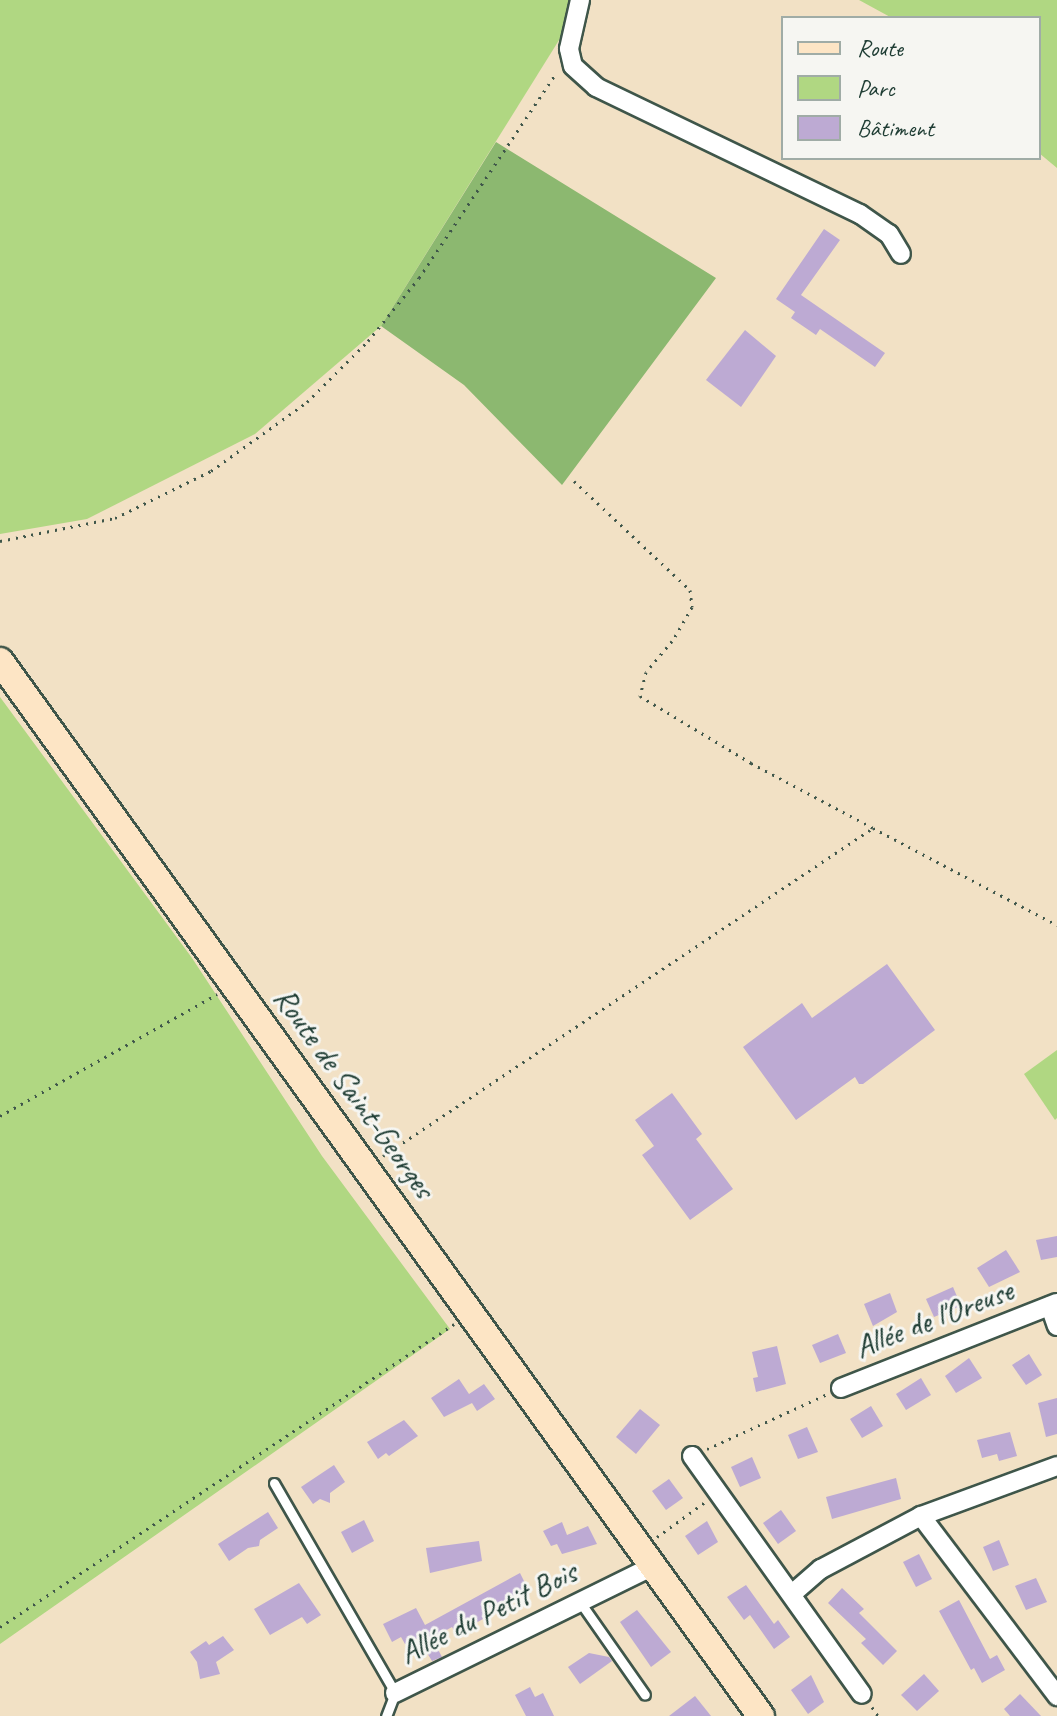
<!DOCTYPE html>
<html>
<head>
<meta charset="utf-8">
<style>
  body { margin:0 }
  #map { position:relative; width:1057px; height:1716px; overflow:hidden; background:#f2e1c5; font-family:Caveat,sans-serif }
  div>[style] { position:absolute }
  .green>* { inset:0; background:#b0d782 }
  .forest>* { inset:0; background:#8cb870 }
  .building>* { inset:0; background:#bdaad3 }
  .path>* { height:3px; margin-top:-1.5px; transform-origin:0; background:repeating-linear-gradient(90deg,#3f564a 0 2px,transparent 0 8px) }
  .roads { filter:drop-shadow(2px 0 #3f564a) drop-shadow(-2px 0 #3f564a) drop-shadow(0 2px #3f564a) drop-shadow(0 -2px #3f564a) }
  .lane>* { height:9px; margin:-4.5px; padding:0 4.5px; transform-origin:4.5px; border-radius:4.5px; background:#fff }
  .street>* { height:18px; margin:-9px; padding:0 9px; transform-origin:9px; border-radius:9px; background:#fff }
  .secondary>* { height:26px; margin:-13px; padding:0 13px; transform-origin:13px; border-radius:13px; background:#fde5c5 }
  span { translate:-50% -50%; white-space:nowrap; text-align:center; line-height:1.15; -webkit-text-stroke:6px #f6f6f2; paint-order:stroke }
  .street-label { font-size:32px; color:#1f3d34 }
  .legend { position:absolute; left:781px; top:16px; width:260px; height:144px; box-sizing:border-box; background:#f6f6f2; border:2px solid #a0aca6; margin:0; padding:10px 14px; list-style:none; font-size:24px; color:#1f3d34 }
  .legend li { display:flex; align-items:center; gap:16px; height:40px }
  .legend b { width:40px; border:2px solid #a0aca6 }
</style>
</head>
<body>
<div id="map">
  <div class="green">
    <div style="clip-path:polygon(0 0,584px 0,381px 326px,255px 434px,87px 519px,0 534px)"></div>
    <div style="clip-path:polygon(859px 0,1057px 0,1057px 168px,1039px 153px,1039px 18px,892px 18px)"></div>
    <div style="clip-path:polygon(0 697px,192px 958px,322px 1156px,450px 1329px,0 1644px)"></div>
    <div style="clip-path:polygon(1057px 1050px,1057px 1118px,1055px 1120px,1024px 1074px)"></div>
  </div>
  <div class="forest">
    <div style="clip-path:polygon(496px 142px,716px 278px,562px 485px,464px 385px,381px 326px)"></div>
  </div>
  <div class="building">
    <div style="clip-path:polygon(824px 229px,840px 240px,801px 295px,885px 353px,875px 367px,820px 329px,816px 335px,791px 318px,795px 312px,776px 299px)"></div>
    <div style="clip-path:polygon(745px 330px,776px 356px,741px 407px,706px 380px)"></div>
    <div style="clip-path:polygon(887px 964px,935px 1030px,863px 1084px,859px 1084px,855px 1077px,796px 1120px,743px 1047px,802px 1003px,812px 1018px)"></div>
    <div style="clip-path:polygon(672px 1093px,702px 1134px,696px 1139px,733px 1189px,690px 1220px,642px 1155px,654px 1146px,635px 1120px)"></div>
    <div style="clip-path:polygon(1057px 1236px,1057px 1257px,1041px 1260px,1036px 1240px)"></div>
    <div style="clip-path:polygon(1006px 1250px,1020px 1272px,989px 1287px,977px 1268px)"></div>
    <div style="clip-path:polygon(953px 1287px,961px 1306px,934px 1317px,926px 1299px)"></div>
    <div style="clip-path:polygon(890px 1293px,897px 1312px,873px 1326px,864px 1304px)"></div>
    <div style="clip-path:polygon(838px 1334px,846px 1353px,820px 1363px,812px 1345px)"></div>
    <div style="clip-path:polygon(777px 1346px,786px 1384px,756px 1392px,753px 1378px,758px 1377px,752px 1352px)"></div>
    <div style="clip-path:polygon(1029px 1354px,1042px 1375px,1026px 1385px,1012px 1365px)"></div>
    <div style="clip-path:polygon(969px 1358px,982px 1378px,956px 1393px,945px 1376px)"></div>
    <div style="clip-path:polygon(921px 1378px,931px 1395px,906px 1410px,896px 1394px)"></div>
    <div style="clip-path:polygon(459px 1379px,469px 1394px,484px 1384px,495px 1399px,477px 1411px,472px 1403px,444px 1417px,431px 1398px)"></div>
    <div style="clip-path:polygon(1057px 1398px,1057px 1434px,1046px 1437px,1038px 1403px)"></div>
    <div style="clip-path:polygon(871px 1406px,883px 1426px,862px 1438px,850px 1419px)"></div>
    <div style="clip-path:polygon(640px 1409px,660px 1425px,636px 1454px,616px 1437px)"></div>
    <div style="clip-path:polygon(404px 1420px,418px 1436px,389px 1456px,386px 1453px,378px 1459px,367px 1442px)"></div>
    <div style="clip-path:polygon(807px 1427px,818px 1452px,798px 1459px,788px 1435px)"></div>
    <div style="clip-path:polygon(1010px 1432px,1017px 1456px,999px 1461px,997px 1454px,982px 1458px,977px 1440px)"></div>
    <div style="clip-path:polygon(752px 1457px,761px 1478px,740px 1487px,731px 1467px)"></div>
    <div style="clip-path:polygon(334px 1465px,345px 1482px,330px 1493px,330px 1503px,320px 1499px,313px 1504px,301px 1487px)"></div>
    <div style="clip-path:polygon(896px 1478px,901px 1499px,832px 1519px,826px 1497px)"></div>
    <div style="clip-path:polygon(669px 1479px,683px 1498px,666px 1510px,652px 1491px)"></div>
    <div style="clip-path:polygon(781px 1510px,796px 1531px,778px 1544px,763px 1523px)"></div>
    <div style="clip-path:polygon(268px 1512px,278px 1528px,260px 1540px,259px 1546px,248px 1548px,229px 1561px,218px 1544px)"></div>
    <div style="clip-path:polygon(364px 1520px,374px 1541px,352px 1553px,341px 1532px)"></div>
    <div style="clip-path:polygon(707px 1521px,718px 1542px,698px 1555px,685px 1536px)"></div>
    <div style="clip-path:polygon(562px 1522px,567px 1535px,588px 1526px,597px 1544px,562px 1554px,557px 1544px,551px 1546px,543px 1531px)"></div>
    <div style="clip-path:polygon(999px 1540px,1009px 1565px,993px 1571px,983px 1547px)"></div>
    <div style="clip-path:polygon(479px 1541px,482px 1561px,430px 1573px,426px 1548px)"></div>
    <div style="clip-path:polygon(919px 1554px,932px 1579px,916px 1587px,903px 1562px)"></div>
    <div style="clip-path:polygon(520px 1573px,530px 1593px,456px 1634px,452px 1627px,432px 1638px,442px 1657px,432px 1661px,418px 1638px,405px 1644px,401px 1637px,392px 1642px,383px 1624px,416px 1608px,425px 1625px)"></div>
    <div style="clip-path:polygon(1036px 1578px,1047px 1602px,1026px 1610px,1015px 1586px)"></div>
    <div style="clip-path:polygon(299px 1583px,321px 1615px,307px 1624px,302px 1617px,270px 1635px,254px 1609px)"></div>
    <div style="clip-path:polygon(746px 1585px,774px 1624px,778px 1620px,790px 1637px,774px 1649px,750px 1615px,744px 1620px,727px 1597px)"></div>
    <div style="clip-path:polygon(842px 1588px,864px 1609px,859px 1613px,897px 1651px,883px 1665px,861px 1643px,866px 1639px,828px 1603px)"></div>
    <div style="clip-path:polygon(959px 1600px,990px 1659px,997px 1655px,1005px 1670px,982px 1683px,974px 1668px,971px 1670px,939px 1611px)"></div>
    <div style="clip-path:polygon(637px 1610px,671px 1652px,651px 1667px,620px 1622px)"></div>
    <div style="clip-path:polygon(223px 1636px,234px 1650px,216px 1662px,220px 1674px,200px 1679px,197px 1662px,190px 1652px,206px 1641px,209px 1645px)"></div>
    <div style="clip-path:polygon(589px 1653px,609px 1657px,612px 1661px,580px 1684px,568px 1667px)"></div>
    <div style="clip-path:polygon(924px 1674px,939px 1691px,917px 1711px,901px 1695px)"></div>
    <div style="clip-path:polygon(811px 1675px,824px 1702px,808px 1714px,791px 1690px)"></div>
    <div style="clip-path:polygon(530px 1687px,535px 1697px,543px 1693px,554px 1716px,526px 1716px,515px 1695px)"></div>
    <div style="clip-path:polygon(1020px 1694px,1041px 1716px,1010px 1716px,1004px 1709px)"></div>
    <div style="clip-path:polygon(695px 1696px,711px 1716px,669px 1716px)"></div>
  </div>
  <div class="path">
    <div style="left:574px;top:481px;width:159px;rotate:43.2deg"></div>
    <div style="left:690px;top:590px;width:17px;rotate:83deg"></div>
    <div style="left:692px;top:607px;width:39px;rotate:120deg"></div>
    <div style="left:672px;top:641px;width:40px;rotate:130deg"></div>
    <div style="left:646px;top:672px;width:25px;rotate:104deg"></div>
    <div style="left:640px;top:696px;width:130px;rotate:31.1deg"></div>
    <div style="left:751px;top:763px;width:138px;rotate:28deg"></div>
    <div style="left:0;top:541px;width:117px;rotate:-11.3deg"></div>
    <div style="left:115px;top:518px;width:107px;rotate:-26.1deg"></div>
    <div style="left:211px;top:471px;width:118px;rotate:-35.7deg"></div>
    <div style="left:307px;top:402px;width:86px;rotate:-45deg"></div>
    <div style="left:368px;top:341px;width:81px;rotate:-51deg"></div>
    <div style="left:419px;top:278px;width:247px;rotate:-56.2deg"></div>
    <div style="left:0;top:1116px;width:249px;rotate:-29.3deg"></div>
    <div style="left:383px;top:1156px;width:590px;rotate:-33.8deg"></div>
    <div style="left:873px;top:828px;width:208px;rotate:27.8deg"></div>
    <div style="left:707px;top:1449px;width:132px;rotate:-24.6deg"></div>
    <div style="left:657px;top:1537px;width:59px;rotate:-36.1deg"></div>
    <div style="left:0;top:1627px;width:546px;rotate:-33.72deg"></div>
    <div style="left:872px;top:1707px;width:11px;rotate:56deg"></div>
  </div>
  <div class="roads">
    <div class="lane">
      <div style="left:274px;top:1483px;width:242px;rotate:60deg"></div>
      <div style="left:395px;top:1693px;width:25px;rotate:111deg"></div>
      <div style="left:580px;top:1602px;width:113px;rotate:55deg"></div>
    </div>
    <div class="street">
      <div style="left:580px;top:0;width:50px;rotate:102.7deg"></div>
      <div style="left:569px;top:49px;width:17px;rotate:77deg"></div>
      <div style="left:573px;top:66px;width:31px;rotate:42deg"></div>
      <div style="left:596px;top:87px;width:293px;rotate:25.7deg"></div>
      <div style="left:860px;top:214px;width:35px;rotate:35deg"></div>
      <div style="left:889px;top:234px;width:23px;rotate:59deg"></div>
      <div style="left:1050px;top:1306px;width:21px;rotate:71deg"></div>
      <div style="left:841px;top:1388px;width:232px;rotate:-21.5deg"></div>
      <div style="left:692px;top:1456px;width:292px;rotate:54.5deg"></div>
      <div style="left:921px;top:1516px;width:226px;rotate:52.9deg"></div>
      <div style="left:792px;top:1594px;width:38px;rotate:-41deg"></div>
      <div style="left:821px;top:1569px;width:113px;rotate:-27.9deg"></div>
      <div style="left:921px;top:1516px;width:145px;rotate:-20.2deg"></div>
      <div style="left:395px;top:1693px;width:288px;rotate:-26.2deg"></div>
    </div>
    <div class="secondary">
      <div style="left:0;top:661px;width:1301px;rotate:54.2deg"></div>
    </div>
  </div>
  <div class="street-label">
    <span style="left:354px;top:1093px;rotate:54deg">Route de Saint-Georges</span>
    <span style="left:934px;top:1319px;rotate:-21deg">Allée de l'Oreuse</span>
    <span style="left:488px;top:1613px;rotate:-26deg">Allée du Petit Bois</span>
  </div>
  <ul class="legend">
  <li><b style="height:10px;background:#fde5c5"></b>Route</li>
  <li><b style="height:22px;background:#b0d782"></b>Parc</li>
  <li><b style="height:22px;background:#bdaad3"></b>Bâtiment</li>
  </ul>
</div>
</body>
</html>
